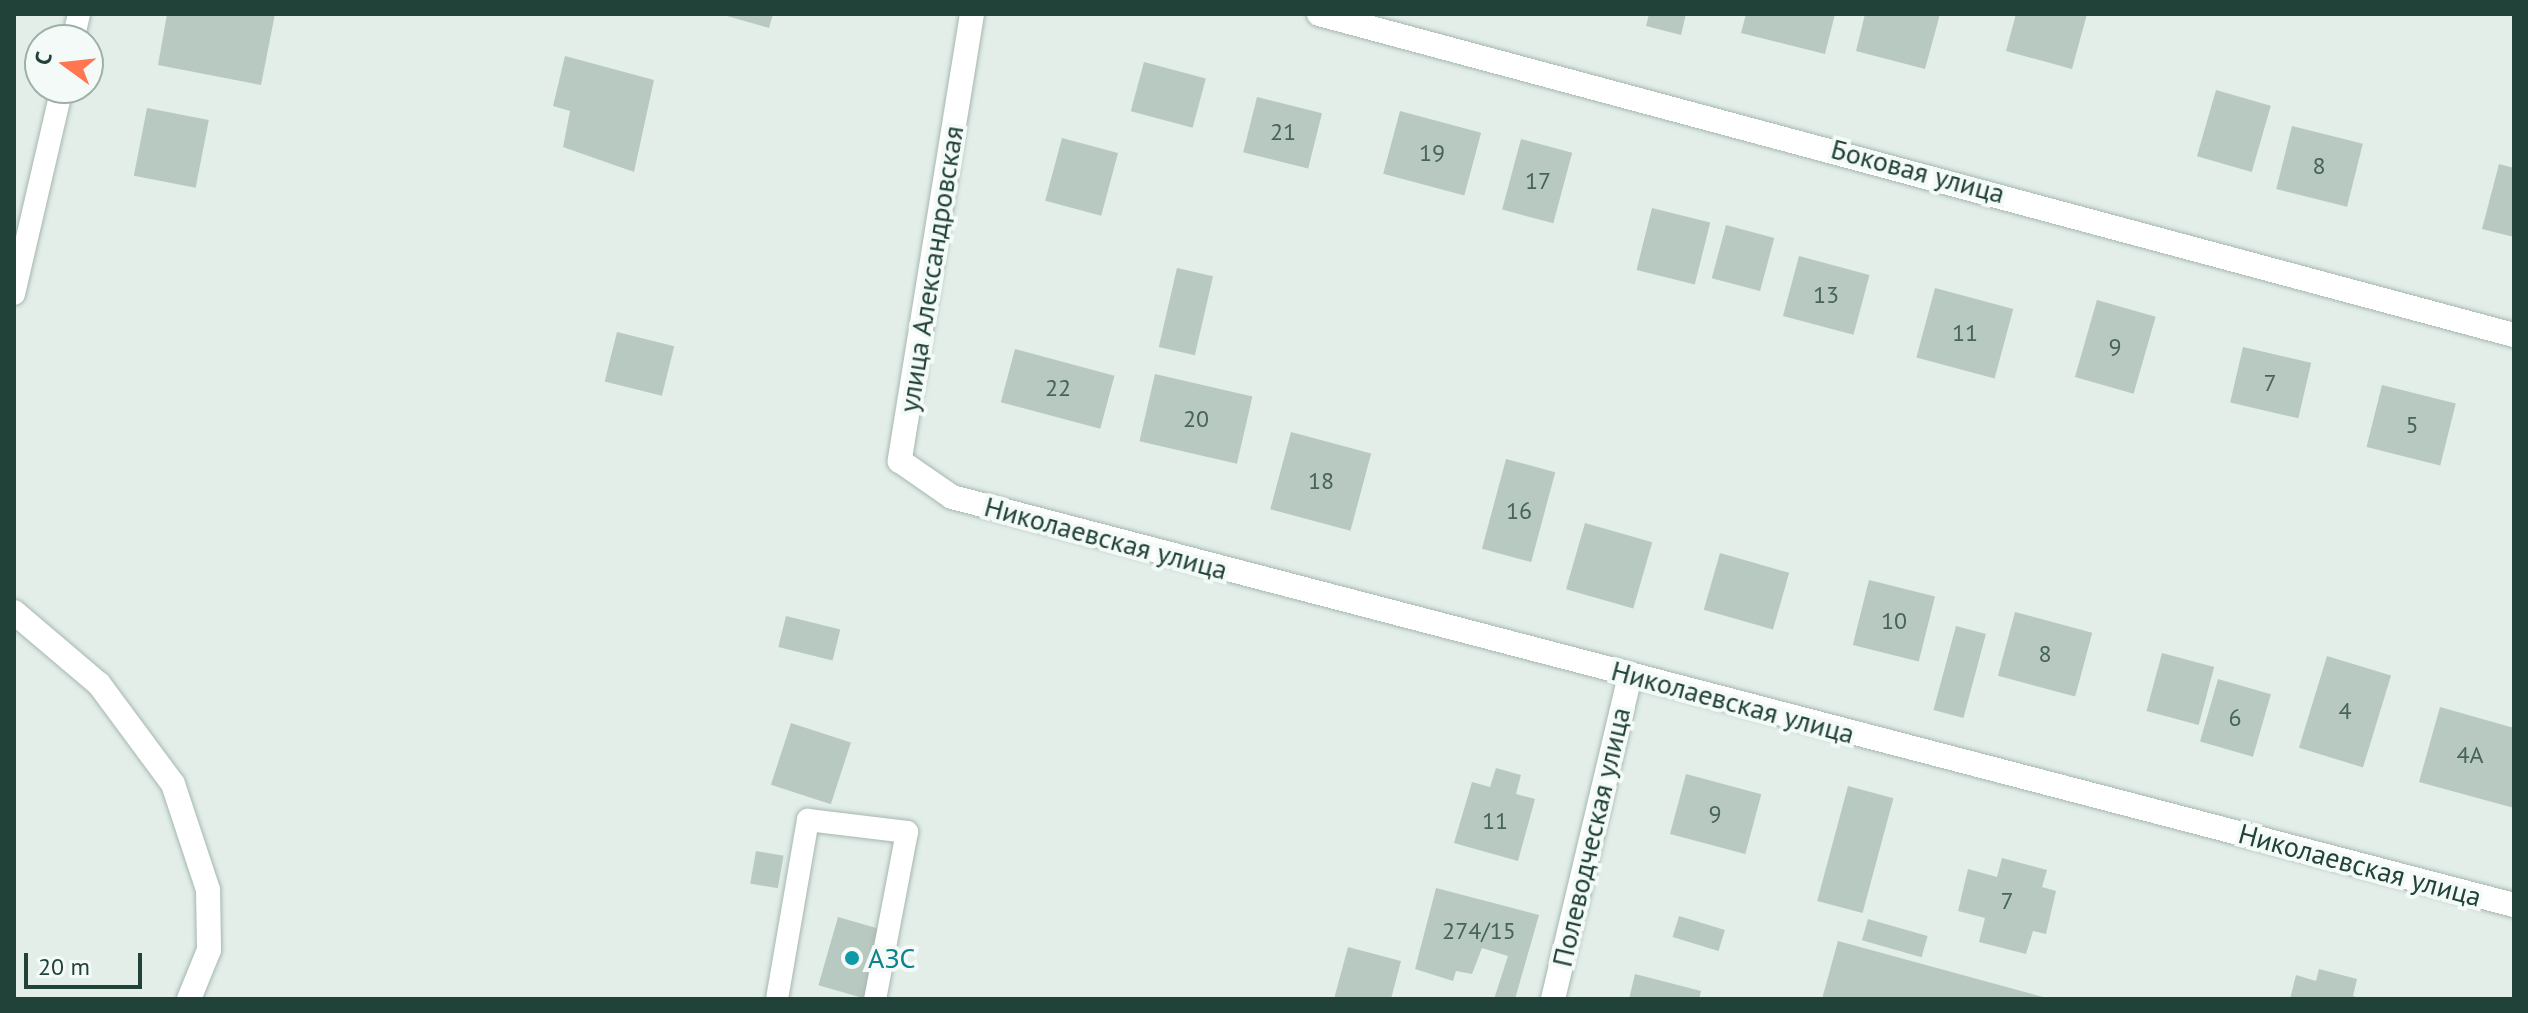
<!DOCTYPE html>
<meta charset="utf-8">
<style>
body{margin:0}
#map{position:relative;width:2528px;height:1013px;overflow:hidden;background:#e3eee9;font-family:"PT Sans",sans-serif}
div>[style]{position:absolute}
.building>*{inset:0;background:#b8c9c2;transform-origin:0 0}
.roads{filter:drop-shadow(0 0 2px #a5b7b0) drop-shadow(0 0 2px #a5b7b0)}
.lane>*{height:22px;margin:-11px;padding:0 11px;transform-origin:11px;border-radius:11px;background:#fff}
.street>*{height:24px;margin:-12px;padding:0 12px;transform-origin:12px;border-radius:12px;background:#fff}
.dots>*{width:22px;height:22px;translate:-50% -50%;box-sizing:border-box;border:4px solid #f4faf7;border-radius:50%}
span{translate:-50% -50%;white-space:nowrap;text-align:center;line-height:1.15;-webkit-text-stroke:8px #f4faf7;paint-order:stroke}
.number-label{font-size:24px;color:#46645a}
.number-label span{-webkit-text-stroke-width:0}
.street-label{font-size:28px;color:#204238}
.culture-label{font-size:28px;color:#0d838f}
.left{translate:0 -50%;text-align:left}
.frame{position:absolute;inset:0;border:16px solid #204238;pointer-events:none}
.north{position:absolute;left:24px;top:24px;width:80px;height:80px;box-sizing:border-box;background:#f4faf7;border:2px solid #9fb0ab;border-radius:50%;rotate:285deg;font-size:22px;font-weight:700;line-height:32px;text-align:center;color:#204238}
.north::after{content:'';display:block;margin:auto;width:28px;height:36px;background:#ff7650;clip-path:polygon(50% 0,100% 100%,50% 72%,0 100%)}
.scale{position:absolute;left:24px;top:953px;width:118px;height:36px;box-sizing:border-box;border:4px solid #204238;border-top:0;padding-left:10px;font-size:24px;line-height:28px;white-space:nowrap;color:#204238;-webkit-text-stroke:6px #f4faf7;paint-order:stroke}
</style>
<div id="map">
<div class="building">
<div style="clip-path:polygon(167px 14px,275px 14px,261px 85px,158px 65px)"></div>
<div style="clip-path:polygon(720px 14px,773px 14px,769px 28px)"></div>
<div style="clip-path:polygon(1649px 14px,1686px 14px,1681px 35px,1646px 26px)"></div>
<div style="clip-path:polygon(1746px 14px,1835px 14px,1825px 54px,1741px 33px)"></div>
<div style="clip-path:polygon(1865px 14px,1940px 14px,1925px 69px,1856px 51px)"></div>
<div style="clip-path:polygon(2016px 14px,2087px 14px,2072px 69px,2006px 51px)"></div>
<div style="clip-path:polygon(565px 56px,654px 80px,634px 172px,563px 147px,570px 111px,553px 106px)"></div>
<div style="left:1144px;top:62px;width:64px;height:51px;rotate:15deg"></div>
<div style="left:2216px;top:90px;width:57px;height:69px;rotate:16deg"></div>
<div style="left:1257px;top:97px;width:67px;height:57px;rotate:14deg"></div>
<div style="left:147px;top:108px;width:63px;height:69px;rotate:11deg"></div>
<div style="left:1400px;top:111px;width:84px;height:65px;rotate:15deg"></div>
<div style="left:2292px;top:126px;width:73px;height:65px;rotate:14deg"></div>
<div style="left:1062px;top:138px;width:58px;height:65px;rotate:15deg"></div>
<div style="left:1521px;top:139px;width:53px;height:73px;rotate:15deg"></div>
<div style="clip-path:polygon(2499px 164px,2514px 168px,2514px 237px,2482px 229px)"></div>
<div style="left:1652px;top:208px;width:60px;height:64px;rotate:14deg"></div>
<div style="left:1726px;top:225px;width:50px;height:55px;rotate:15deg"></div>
<div style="left:1799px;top:256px;width:73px;height:62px;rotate:15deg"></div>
<div style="left:1177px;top:268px;width:37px;height:81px;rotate:13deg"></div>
<div style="left:1935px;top:288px;width:81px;height:72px;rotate:15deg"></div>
<div style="left:2097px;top:300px;width:61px;height:80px;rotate:16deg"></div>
<div style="left:617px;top:332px;width:59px;height:51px;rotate:14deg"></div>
<div style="left:2243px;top:347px;width:70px;height:57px;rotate:13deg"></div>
<div style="left:1015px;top:349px;width:103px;height:55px;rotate:15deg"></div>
<div style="left:1155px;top:374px;width:100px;height:69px;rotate:13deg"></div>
<div style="left:2382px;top:385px;width:76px;height:64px;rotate:14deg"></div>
<div style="left:1291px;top:432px;width:83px;height:80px;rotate:15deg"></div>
<div style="left:1506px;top:459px;width:51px;height:93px;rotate:15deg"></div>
<div style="left:1585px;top:523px;width:70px;height:69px;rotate:16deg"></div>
<div style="left:1720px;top:553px;width:72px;height:59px;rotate:16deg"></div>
<div style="left:1869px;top:580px;width:68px;height:67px;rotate:14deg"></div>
<div style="left:2015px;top:612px;width:80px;height:66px;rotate:15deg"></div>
<div style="left:786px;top:616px;width:56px;height:32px;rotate:14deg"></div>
<div style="left:1956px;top:626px;width:31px;height:87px;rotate:15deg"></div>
<div style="left:2162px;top:653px;width:54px;height:60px;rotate:15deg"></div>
<div style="left:2327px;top:656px;width:67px;height:96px;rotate:17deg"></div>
<div style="left:2218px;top:679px;width:55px;height:65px;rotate:16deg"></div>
<div style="clip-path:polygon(2440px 707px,2514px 728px,2514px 808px,2419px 782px)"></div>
<div style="left:791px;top:723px;width:63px;height:65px;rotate:18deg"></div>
<div style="clip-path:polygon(1496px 768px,1521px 775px,1516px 794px,1535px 799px,1518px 861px,1454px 843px,1472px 782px,1490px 787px)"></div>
<div style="left:1686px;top:774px;width:78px;height:62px;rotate:15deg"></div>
<div style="left:1848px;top:786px;width:47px;height:119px;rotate:15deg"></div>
<div style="left:756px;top:851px;width:28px;height:33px;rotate:10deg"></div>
<div style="clip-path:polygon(2002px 858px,2047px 870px,2042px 887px,2056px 891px,2046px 934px,2033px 931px,2026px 954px,1979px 942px,1985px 918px,1958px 911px,1968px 869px,1997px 877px)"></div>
<div style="clip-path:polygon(1436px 888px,1539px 915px,1515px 999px,1494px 999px,1508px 956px,1482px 948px,1472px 974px,1456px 971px,1453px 981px,1415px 969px)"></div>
<div style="left:1679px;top:916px;width:48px;height:22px;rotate:17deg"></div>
<div style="left:838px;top:917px;width:48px;height:71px;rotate:16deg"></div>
<div style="left:1868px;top:919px;width:62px;height:22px;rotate:16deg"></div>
<div style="clip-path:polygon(1838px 941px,2047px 998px,2047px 999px,1822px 999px)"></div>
<div style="clip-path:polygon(1348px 947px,1401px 961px,1391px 999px,1334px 999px)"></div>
<div style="clip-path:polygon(2319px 969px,2357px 979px,2353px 996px,2361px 999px,2290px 999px,2296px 975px,2316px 981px)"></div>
<div style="clip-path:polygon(1635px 974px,1701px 991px,1699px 999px,1629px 999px)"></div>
</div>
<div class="roads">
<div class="lane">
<div style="left:73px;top:40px;width:27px;rotate:-77deg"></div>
<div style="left:14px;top:294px;width:212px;rotate:-76.9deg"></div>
<div style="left:777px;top:999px;width:182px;rotate:-80.2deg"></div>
<div style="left:808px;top:820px;width:100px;rotate:6.9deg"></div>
<div style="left:907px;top:832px;width:170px;rotate:100.8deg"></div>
</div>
<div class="street">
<div style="left:972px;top:14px;width:453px;rotate:99.2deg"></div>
<div style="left:900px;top:461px;width:63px;rotate:34.7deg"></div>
<div style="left:952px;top:497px;width:1614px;rotate:14.64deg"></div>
<div style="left:1319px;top:14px;width:1237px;rotate:15.04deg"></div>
<div style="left:14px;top:612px;width:111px;rotate:40.3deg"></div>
<div style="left:99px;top:684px;width:124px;rotate:53.5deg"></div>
<div style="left:173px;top:784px;width:112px;rotate:71.7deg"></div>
<div style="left:208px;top:890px;width:60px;rotate:89deg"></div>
<div style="left:209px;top:950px;width:53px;rotate:112.2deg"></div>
<div style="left:1553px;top:999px;width:332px;rotate:-76.6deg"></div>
</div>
</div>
<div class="dots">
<div style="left:852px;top:958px;background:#0f9aa8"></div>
</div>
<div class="number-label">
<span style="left:1283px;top:132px">21</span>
<span style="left:1432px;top:153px">19</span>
<span style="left:2319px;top:166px">8</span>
<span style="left:1538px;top:181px">17</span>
<span style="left:1826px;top:295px">13</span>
<span style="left:1965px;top:333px">11</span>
<span style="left:2115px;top:347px">9</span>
<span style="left:2270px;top:383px">7</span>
<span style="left:1058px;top:388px">22</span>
<span style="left:1196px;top:419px">20</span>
<span style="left:2412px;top:425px">5</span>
<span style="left:1321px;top:481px">18</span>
<span style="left:1519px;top:511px">16</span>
<span style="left:1894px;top:621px">10</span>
<span style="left:2045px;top:654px">8</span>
<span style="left:2345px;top:711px">4</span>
<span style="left:2235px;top:718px">6</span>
<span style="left:2470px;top:755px">4А</span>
<span style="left:1715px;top:814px">9</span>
<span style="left:1495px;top:821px">11</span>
<span style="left:2007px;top:901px">7</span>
<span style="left:1479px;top:931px">274/15</span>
</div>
<div class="street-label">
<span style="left:1918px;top:171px;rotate:15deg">Боковая улица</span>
<span style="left:931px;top:269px;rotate:-81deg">улица Александровская</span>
<span style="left:1106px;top:538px;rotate:15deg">Николаевская улица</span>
<span style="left:1733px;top:702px;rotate:15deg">Николаевская улица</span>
<span style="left:1591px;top:837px;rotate:-77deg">Полеводческая улица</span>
<span style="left:2360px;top:865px;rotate:15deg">Николаевская улица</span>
</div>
<div class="culture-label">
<span class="left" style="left:868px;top:958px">АЗС</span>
</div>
<div class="frame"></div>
<div class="north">С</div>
<div class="scale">20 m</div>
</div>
